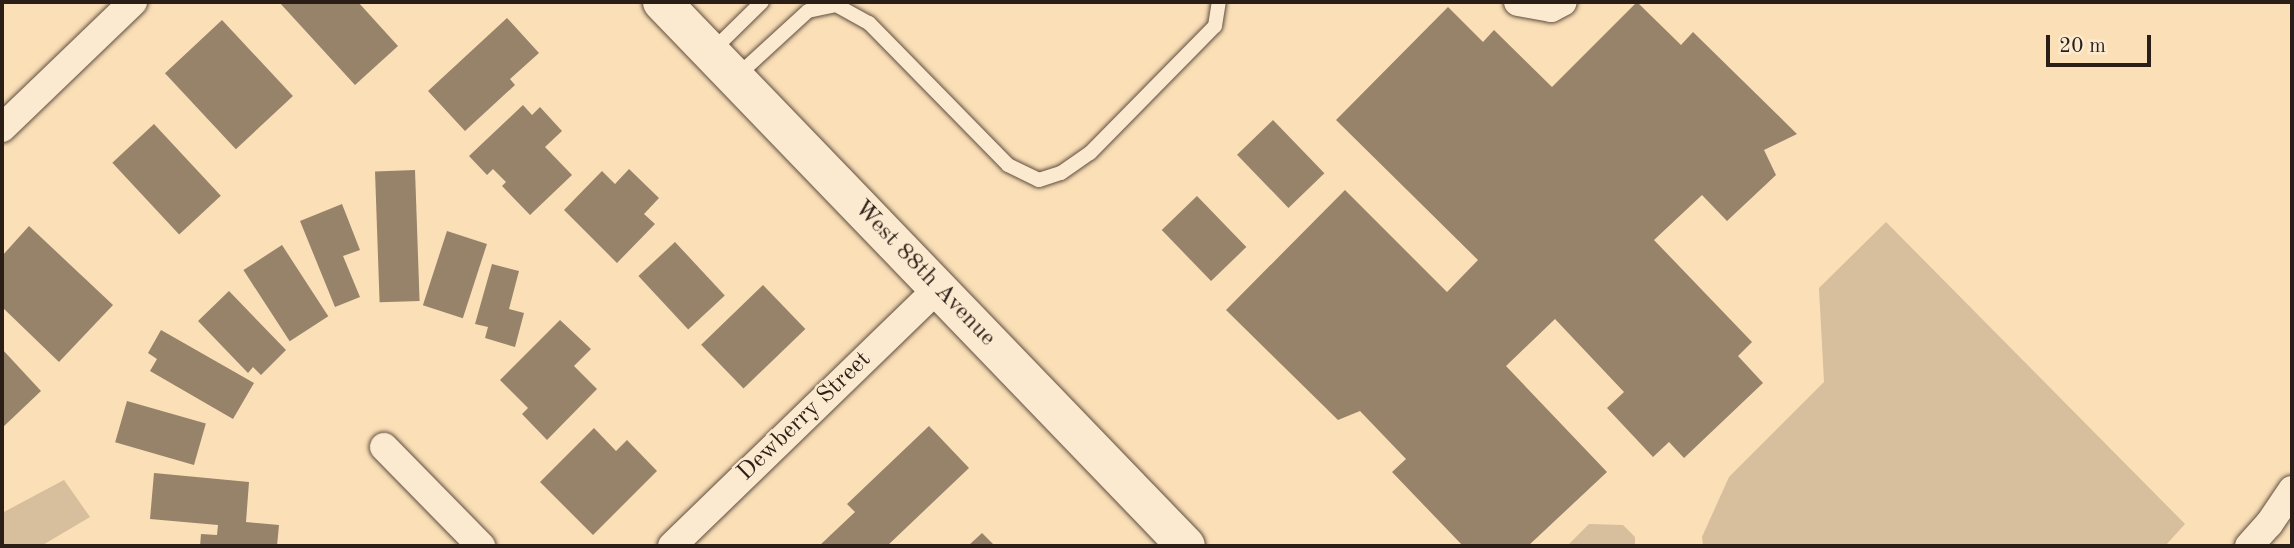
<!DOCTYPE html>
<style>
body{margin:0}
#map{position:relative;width:2294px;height:548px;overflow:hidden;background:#fadfb7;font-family:"Old Standard TT",serif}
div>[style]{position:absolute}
.green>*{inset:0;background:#d7be9c}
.building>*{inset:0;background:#97826a;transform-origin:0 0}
.roads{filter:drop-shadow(0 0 2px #5f4e3f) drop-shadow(0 0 2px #5f4e3f)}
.lane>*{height:14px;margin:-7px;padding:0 7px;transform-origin:7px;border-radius:7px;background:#fcead0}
.street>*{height:28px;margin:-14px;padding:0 14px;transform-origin:14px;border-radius:14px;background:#fcead0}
.secondary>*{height:38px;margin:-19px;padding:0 19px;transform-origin:19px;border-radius:19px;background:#fcead0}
span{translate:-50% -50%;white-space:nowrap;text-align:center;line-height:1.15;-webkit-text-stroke:5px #fcead0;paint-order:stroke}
.street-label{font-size:24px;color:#2b1e17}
.frame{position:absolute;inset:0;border:4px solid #2b1e17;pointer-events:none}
.scale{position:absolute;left:2046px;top:35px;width:105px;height:32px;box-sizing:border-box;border:4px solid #2b1e17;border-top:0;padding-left:9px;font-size:21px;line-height:24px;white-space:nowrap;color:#2b1e17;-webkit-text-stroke:5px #fcead0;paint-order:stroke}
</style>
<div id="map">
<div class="green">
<div style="clip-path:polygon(1886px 222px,2185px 524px,2165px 546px,1703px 546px,1702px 537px,1729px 477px,1824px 382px,1819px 288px)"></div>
<div style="clip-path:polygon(64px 480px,90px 517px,41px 546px,2px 546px,2px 513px)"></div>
<div style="clip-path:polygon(1589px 524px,1623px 525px,1635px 537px,1635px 546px,1567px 546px)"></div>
</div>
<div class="building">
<div style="clip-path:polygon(279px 2px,358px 2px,398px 46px,355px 85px)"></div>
<div style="clip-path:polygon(1637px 2px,1681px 45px,1693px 32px,1797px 134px,1764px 150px,1776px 175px,1727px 221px,1702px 195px,1654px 240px,1752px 342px,1738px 356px,1763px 383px,1684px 458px,1669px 442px,1653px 457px,1607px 408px,1624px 392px,1555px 319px,1506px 366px,1607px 472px,1528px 546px,1463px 546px,1392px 472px,1406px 459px,1360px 411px,1338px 420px,1226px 310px,1345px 190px,1447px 292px,1478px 260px,1336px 120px,1448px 7px,1483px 42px,1494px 30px,1552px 87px)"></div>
<div style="clip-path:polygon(507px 18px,539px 53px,510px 79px,515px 85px,465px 131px,428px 91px)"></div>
<div style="left:222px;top:20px;width:104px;height:78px;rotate:47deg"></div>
<div style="clip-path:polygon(523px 105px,532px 115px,540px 107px,562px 131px,545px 147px,572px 175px,530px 215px,502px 186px,506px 182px,493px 169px,487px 175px,469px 156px)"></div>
<div style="left:1273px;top:120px;width:74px;height:50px;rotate:46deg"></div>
<div style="left:154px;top:124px;width:98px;height:57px;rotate:47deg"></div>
<div style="clip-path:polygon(629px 169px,659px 198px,644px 214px,655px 224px,617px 263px,564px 210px,602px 171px,615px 184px)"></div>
<div style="left:415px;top:170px;width:131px;height:40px;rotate:88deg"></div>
<div style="left:1197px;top:196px;width:71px;height:49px;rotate:46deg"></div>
<div style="clip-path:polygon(342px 204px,360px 250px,343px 256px,360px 297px,335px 307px,300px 221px)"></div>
<div style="clip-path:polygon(29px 226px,113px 305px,59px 362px,2px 307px,2px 256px)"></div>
<div style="left:447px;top:231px;width:42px;height:78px;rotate:18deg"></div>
<div style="left:675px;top:242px;width:73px;height:50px;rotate:47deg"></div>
<div style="left:282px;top:245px;width:85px;height:46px;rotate:57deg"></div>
<div style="clip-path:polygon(492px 264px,519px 271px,509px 309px,524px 313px,515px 347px,485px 338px,488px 327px,475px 324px)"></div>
<div style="left:763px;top:285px;width:61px;height:86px;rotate:46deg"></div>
<div style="clip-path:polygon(229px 291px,286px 350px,261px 375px,253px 367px,248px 373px,198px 321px)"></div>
<div style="clip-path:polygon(560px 320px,591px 349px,574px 366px,597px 389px,547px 440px,522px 414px,528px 408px,500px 380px)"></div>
<div style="clip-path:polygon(161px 330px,254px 383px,233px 419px,150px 371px,157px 359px,148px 353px)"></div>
<div style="clip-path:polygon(2px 349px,41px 391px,2px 428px)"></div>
<div style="left:127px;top:401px;width:82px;height:43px;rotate:16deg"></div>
<div style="clip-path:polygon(929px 426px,969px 468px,887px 546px,819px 546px,855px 512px,847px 504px)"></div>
<div style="clip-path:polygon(594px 428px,616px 451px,627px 440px,657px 471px,593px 535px,540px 482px)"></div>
<div style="clip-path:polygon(154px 473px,249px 482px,246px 522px,279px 525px,277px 546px,200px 546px,201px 534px,217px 535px,218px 525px,150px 519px)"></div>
<div style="clip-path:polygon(982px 533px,995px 546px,968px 546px)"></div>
</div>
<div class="roads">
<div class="lane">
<div style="left:711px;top:52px;width:71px;rotate:-44.4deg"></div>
<div style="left:737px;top:76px;width:96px;rotate:-42.5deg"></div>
<div style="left:808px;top:11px;width:29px;rotate:-12deg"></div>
<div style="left:836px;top:5px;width:38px;rotate:29deg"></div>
<div style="left:869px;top:23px;width:199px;rotate:45.6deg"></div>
<div style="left:1008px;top:165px;width:34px;rotate:26deg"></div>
<div style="left:1039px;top:180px;width:23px;rotate:-18deg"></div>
<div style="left:1061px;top:173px;width:35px;rotate:-35deg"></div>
<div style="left:1090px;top:153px;width:178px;rotate:-45.5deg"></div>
<div style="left:1215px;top:26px;width:24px;rotate:-81deg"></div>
</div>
<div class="street">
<div style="left:1518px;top:2px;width:34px;rotate:10deg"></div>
<div style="left:1551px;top:8px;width:13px;rotate:-27deg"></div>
<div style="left:2px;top:128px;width:182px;rotate:-43.9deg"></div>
<div style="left:384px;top:447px;width:139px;rotate:45.6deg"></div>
<div style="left:672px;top:546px;width:371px;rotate:-44.1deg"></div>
<div style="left:2249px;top:546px;width:30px;rotate:-48deg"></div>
<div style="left:2269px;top:524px;width:41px;rotate:-55.9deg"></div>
</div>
<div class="secondary">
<div style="left:662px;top:2px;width:755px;rotate:46.07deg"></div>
</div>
</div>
<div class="street-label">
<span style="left:924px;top:274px;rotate:46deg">West 88th Avenue</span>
<span style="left:805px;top:417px;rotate:-44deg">Dewberry Street</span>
</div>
<div class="frame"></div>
<div class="scale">20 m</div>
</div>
